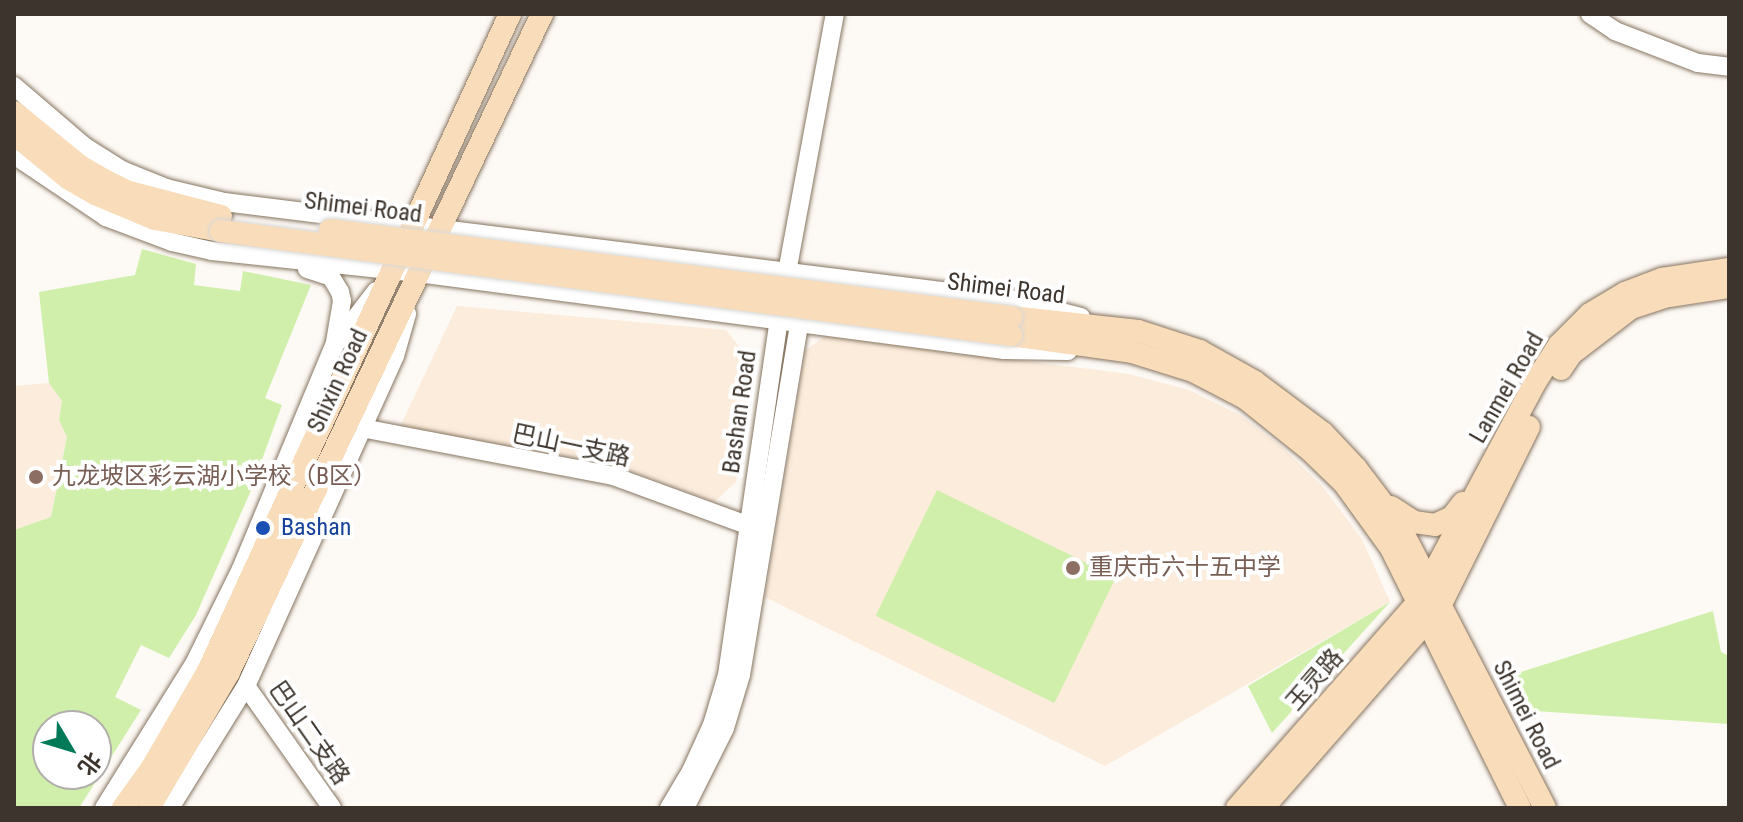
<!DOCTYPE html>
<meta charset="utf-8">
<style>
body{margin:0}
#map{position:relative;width:1743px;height:822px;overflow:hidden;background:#fdf9f5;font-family:"Roboto Condensed","Noto Sans SC",sans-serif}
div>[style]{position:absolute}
.built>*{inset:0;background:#fbecdb}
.green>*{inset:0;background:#cfefaa;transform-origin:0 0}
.roads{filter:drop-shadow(0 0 2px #877561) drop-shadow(0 0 2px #877561)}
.minor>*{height:18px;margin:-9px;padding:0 9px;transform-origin:9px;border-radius:9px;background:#fff}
.major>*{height:22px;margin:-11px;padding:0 11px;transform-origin:11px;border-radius:11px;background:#f9ddbb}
.bridges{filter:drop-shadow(0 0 2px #d8d7d5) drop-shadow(0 0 2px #d8d7d5)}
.major-bridge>*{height:22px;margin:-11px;padding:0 11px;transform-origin:11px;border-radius:11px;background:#f9ddbb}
.dots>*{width:22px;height:22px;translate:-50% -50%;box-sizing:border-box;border:4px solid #fff;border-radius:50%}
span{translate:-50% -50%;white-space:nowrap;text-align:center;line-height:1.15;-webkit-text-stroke:8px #fff;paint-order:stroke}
.street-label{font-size:24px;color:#3d352d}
.education-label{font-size:24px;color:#785e54}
.left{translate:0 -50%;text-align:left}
.transit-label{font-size:24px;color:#164399}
.frame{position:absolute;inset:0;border:16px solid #3d352d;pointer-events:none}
.north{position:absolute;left:32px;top:710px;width:80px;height:80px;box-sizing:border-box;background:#fff;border:2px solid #b1aeab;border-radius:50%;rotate:128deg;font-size:22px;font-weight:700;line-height:32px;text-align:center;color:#3d352d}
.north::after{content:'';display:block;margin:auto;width:28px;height:36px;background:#027a57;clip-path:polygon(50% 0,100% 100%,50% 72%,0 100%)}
</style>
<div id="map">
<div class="built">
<div style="clip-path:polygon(457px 306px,726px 330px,750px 360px,736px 482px,714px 502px,615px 465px,400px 427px)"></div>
<div style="clip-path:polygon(825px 336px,1129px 374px,1189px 390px,1240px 415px,1281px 446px,1322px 486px,1362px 539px,1390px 602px,1105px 766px,765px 597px,805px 351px)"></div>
<div style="clip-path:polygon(49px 383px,62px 401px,59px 420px,67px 437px,51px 517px,14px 530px,14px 386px)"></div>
</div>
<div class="green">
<div style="clip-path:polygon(evenodd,142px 249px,196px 264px,194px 285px,240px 291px,243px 271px,311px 285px,265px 398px,282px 405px,249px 495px,196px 615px,169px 658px,141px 645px,115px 697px,141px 710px,79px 808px,14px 808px,14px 530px,51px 517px,67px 437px,59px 420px,62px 401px,49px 383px,39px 292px,135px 275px,142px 249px,48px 726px,96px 726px,96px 774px,48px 774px,48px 726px)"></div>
<div style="left:937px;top:490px;width:199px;height:140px;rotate:26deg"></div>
<div style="clip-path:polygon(1390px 602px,1272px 733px,1248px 686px)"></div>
<div style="clip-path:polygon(1713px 611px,1721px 652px,1729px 656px,1729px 724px,1522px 710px,1518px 673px)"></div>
</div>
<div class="roads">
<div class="minor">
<div style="left:1590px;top:14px;width:30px;rotate:34deg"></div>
<div style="left:1615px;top:31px;width:89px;rotate:21.1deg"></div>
<div style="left:1698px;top:63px;width:31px;rotate:7deg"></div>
<div style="left:14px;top:86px;width:92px;rotate:40.6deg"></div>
<div style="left:84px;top:146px;width:45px;rotate:32.3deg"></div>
<div style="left:122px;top:170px;width:48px;rotate:22.2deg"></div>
<div style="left:166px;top:188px;width:60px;rotate:13.6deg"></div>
<div style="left:224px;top:202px;width:796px;rotate:7.07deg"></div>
<div style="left:1014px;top:300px;width:69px;rotate:14.2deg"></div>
<div style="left:14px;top:155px;width:111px;rotate:34deg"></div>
<div style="left:106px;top:217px;width:71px;rotate:20.7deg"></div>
<div style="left:172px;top:242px;width:41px;rotate:12.7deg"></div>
<div style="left:212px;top:251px;width:207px;rotate:6.1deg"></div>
<div style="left:418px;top:273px;width:591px;rotate:7.49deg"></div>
<div style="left:1004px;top:350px;width:64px;rotate:0.9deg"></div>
<div style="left:307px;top:269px;width:25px;rotate:18deg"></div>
<div style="left:331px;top:277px;width:17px;rotate:59deg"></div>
<div style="left:340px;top:292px;width:9px;rotate:77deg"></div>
<div style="left:342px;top:301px;width:42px;rotate:99.7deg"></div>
<div style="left:785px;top:283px;width:274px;rotate:-79.5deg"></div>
<div style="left:362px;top:428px;width:256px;rotate:10.8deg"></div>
<div style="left:613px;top:476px;width:154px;rotate:20.1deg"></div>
<div style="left:246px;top:686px;width:149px;rotate:54.8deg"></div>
<div style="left:104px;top:808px;width:170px;rotate:-58deg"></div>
<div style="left:194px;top:664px;width:106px;rotate:-63.7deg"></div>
<div style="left:241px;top:569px;width:242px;rotate:-67.4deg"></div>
<div style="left:334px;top:346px;width:69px;rotate:-52.6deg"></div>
<div style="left:170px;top:808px;width:144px;rotate:-58.1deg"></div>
<div style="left:246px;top:686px;width:362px;rotate:-65.7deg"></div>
<div style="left:395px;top:356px;width:44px;rotate:-74.1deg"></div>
<div style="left:669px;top:808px;width:43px;rotate:-59.3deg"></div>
<div style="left:691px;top:771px;width:51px;rotate:-65.5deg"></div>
<div style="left:712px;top:725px;width:52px;rotate:-73.3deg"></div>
<div style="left:727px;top:675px;width:367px;rotate:-81.7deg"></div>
<div style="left:685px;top:808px;width:89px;rotate:-63.4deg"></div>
<div style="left:725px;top:728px;width:55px;rotate:-73.2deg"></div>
<div style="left:741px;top:675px;width:369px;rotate:-80.6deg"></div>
</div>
<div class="major">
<div style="left:14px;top:112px;width:85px;rotate:39.3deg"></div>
<div style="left:80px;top:166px;width:28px;rotate:30deg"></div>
<div style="left:104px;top:180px;width:28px;rotate:26deg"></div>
<div style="left:129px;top:192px;width:95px;rotate:14.6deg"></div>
<div style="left:14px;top:134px;width:71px;rotate:39.3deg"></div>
<div style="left:69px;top:179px;width:30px;rotate:30deg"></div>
<div style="left:95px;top:194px;width:65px;rotate:22.6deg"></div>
<div style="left:155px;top:219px;width:67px;rotate:10.3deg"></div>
<div style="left:1011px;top:317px;width:128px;rotate:6.3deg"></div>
<div style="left:1138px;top:331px;width:65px;rotate:17.9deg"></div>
<div style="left:1200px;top:351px;width:63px;rotate:29.4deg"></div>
<div style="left:1255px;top:382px;width:85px;rotate:36.9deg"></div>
<div style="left:1323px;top:433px;width:48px;rotate:46.7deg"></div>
<div style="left:1356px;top:468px;width:71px;rotate:53deg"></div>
<div style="left:1399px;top:525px;width:318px;rotate:62.7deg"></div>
<div style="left:1011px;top:335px;width:122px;rotate:8deg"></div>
<div style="left:1132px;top:352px;width:64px;rotate:17.3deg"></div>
<div style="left:1193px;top:371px;width:59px;rotate:27.4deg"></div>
<div style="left:1245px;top:398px;width:85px;rotate:38.8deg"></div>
<div style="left:1311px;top:451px;width:46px;rotate:44.1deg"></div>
<div style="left:1344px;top:483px;width:80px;rotate:54.1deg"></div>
<div style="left:1391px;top:548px;width:290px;rotate:63.6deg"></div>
<div style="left:1561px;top:369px;width:18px;rotate:-56deg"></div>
<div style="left:1571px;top:354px;width:76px;rotate:-37.5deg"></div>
<div style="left:1631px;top:308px;width:40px;rotate:-18deg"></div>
<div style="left:1669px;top:296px;width:61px;rotate:-8.5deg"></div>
<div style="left:1391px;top:507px;width:27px;rotate:33deg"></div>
<div style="left:1414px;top:522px;width:21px;rotate:8deg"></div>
<div style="left:1435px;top:525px;width:19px;rotate:-25deg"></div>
<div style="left:1452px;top:517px;width:18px;rotate:-52deg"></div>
<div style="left:123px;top:808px;width:48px;rotate:-54.3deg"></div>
<div style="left:151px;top:769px;width:113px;rotate:-59.8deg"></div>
<div style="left:208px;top:671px;width:723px;rotate:-65.31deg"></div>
<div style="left:149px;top:808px;width:158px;rotate:-59.5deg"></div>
<div style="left:229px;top:672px;width:729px;rotate:-64.56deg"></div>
<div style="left:1237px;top:808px;width:274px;rotate:-48.7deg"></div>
<div style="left:1418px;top:602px;width:251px;rotate:-61.9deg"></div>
<div style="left:1536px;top:381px;width:43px;rotate:-57.4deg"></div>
<div style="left:1559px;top:345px;width:44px;rotate:-45deg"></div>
<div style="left:1590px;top:314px;width:41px;rotate:-31deg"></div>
<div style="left:1625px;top:293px;width:40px;rotate:-21deg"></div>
<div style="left:1662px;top:279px;width:68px;rotate:-8.5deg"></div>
<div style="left:1263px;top:808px;width:269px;rotate:-48.8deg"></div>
<div style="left:1440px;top:606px;width:200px;rotate:-63.6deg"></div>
</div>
</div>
<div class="bridges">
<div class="major-bridge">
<div style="left:330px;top:230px;width:687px;rotate:7.28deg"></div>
<div style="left:221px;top:231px;width:797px;rotate:7.5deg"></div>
</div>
</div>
<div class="dots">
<div style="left:36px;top:477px;background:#8d6e63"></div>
<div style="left:263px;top:528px;background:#1a4fb4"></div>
<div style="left:1073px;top:568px;background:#8d6e63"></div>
</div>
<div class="street-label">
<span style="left:363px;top:208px;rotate:7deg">Shimei Road</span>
<span style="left:1006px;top:289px;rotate:7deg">Shimei Road</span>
<span style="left:338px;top:381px;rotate:-65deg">Shixin Road</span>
<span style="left:1507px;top:388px;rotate:-60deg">Lanmei Road</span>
<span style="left:740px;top:412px;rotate:-82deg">Bashan Road</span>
<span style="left:571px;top:446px;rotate:12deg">巴山一支路</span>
<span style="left:1315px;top:680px;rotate:-49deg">玉灵路</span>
<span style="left:1526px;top:715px;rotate:63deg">Shimei Road</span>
<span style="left:309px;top:733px;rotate:55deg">巴山二支路</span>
</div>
<div class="education-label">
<span class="left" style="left:52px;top:477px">九龙坡区彩云湖小学校（B区）</span>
<span class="left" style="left:1089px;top:568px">重庆市六十五中学</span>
</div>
<div class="transit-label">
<span class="left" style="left:281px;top:528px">Bashan</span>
</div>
<div class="frame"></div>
<div class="north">北</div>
</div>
